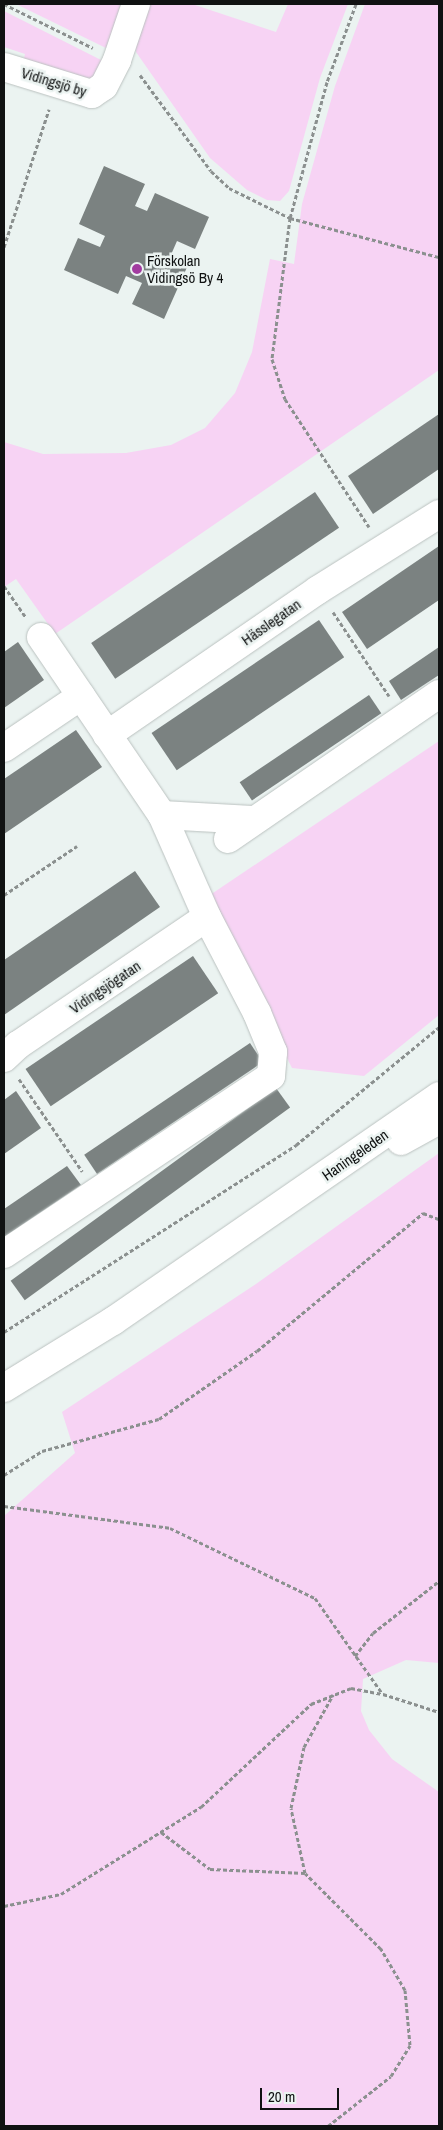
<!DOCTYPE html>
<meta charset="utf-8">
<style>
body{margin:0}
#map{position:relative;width:443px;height:2130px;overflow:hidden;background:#ebf3f1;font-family:"Archivo Narrow",sans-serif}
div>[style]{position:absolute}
.green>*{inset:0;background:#f7d3f4}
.building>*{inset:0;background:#7b8281;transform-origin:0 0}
.path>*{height:3px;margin-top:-1.5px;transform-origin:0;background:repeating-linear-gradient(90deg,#8b908f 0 4px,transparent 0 6.5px)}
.roads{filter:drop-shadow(0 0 1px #bbc2c0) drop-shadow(0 0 1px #bbc2c0)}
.minor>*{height:28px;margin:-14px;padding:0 14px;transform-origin:14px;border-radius:14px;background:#fff}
.major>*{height:28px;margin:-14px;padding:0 14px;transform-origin:14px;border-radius:14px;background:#fff}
.dots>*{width:14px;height:14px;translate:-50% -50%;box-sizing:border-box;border:2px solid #ebf3f1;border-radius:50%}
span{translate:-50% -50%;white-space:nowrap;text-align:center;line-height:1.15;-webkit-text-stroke:5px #ebf3f1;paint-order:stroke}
.street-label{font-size:15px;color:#101212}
.poi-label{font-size:15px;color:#101212}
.left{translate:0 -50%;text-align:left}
.frame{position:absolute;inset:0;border:5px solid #101212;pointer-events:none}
.scale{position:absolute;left:260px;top:2088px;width:79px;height:22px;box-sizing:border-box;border:2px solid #101212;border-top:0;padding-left:6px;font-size:15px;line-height:18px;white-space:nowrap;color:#101212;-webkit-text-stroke:4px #ebf3f1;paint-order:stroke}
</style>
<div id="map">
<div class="green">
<div style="clip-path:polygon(16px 4px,123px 4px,108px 49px)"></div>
<div style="clip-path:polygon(148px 4px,192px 4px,276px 32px,288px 4px,348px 4px,320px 78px,289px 191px,280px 201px,267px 200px,247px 190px,210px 158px,136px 52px,136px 31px)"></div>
<div style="clip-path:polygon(365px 4px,439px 4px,439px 370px,55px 634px,16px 579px,4px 587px,4px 442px,43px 454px,126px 453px,171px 445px,205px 428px,235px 393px,252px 352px,270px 259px,294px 264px,302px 204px,335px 86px)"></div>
<div style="clip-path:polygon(4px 11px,103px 61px,99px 72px,90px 80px,23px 62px,25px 54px,4px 47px)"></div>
<div style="clip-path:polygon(439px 741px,439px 1015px,364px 1076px,292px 1068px,207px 897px)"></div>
<div style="clip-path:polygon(439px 1153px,439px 1663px,406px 1660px,363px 1679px,361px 1711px,369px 1730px,392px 1759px,439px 1792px,439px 2126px,4px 2126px,4px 1516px,75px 1453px,62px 1412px,256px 1284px)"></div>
</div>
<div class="building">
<div style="clip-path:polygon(104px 166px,145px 184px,135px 206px,147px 211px,155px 193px,209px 217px,195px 249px,177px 241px,170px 257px,188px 265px,164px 319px,132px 304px,142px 283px,126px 276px,118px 294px,64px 270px,78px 238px,100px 247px,105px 236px,79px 224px)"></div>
<div style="clip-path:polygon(439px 414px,439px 469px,373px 514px,348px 476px)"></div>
<div style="left:315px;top:492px;width:43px;height:270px;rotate:56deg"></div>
<div style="clip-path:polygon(439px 546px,439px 600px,367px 649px,342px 612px)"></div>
<div style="left:319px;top:620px;width:45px;height:202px;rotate:56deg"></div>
<div style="clip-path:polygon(18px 642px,44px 680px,4px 708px,4px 652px)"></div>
<div style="clip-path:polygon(439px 647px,439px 675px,401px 700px,389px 681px)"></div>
<div style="left:369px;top:695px;width:22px;height:156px;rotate:56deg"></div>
<div style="clip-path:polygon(76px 730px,102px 767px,4px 834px,4px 779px)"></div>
<div style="clip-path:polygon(135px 871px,160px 907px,4px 1015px,4px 960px)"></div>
<div style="left:193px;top:956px;width:45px;height:202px;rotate:56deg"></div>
<div style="left:250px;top:1043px;width:23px;height:200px;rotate:56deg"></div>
<div style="left:276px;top:1088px;width:24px;height:328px;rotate:54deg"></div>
<div style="clip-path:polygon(16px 1091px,41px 1128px,4px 1154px,4px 1100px)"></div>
<div style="clip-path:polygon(67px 1166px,81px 1185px,4px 1237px,4px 1209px)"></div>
</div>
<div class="path">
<div style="left:4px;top:4px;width:99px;rotate:26.3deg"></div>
<div style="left:356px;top:4px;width:83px;rotate:110.4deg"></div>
<div style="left:327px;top:82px;width:141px;rotate:105.2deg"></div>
<div style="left:290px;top:218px;width:142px;rotate:97.3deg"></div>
<div style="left:272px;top:359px;width:42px;rotate:72deg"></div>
<div style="left:285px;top:399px;width:153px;rotate:56.7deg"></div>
<div style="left:140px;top:75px;width:119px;rotate:53.5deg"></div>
<div style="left:211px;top:171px;width:25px;rotate:43deg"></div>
<div style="left:229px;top:188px;width:68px;rotate:26.2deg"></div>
<div style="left:290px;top:218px;width:154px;rotate:14.7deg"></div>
<div style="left:4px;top:247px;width:145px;rotate:-71.9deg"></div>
<div style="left:4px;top:586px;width:37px;rotate:55deg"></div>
<div style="left:333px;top:612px;width:101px;rotate:56.3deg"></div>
<div style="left:4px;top:895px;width:88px;rotate:-33.9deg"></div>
<div style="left:19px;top:1079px;width:112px;rotate:55.6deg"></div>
<div style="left:4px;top:1332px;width:347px;rotate:-32.6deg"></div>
<div style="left:296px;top:1145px;width:185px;rotate:-39.5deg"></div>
<div style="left:4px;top:1475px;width:45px;rotate:-32.3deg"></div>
<div style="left:42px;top:1451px;width:121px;rotate:-15.3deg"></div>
<div style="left:159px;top:1419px;width:119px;rotate:-34.8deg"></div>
<div style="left:257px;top:1351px;width:216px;rotate:-39.7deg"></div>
<div style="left:423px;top:1213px;width:17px;rotate:21deg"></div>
<div style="left:4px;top:1506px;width:167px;rotate:7.5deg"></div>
<div style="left:170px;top:1528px;width:161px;rotate:25.8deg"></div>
<div style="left:315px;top:1598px;width:116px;rotate:54.8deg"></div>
<div style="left:355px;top:1656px;width:29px;rotate:-52deg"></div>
<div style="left:373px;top:1633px;width:84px;rotate:-38.2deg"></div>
<div style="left:161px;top:1832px;width:61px;rotate:37.1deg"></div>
<div style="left:210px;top:1869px;width:95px;rotate:2.4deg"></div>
<div style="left:4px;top:1906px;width:58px;rotate:-11.9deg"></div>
<div style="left:61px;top:1894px;width:165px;rotate:-31.9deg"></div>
<div style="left:201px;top:1807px;width:151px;rotate:-43.1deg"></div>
<div style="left:311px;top:1704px;width:43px;rotate:-21.8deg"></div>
<div style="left:351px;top:1688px;width:33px;rotate:11deg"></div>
<div style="left:383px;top:1694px;width:59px;rotate:17.8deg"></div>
<div style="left:328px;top:2126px;width:80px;rotate:-38.4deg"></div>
<div style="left:391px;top:2076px;width:36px;rotate:-58deg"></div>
<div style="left:410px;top:2045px;width:55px;rotate:-95.2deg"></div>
<div style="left:405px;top:1990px;width:48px;rotate:-120.3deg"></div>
<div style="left:381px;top:1949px;width:107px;rotate:-135deg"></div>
<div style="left:305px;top:1873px;width:66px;rotate:-102.2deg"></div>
<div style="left:291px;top:1808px;width:62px;rotate:-78deg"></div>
<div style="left:304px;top:1747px;width:60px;rotate:-60.9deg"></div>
</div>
<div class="roads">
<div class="minor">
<div style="left:4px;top:67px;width:92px;rotate:17.1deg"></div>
<div style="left:92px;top:94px;width:14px;rotate:-34deg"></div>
<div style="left:104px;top:86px;width:29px;rotate:-63deg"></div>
<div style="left:117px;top:60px;width:59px;rotate:-71.3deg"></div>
<div style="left:41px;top:637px;width:215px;rotate:55.8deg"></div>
<div style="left:162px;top:815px;width:90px;rotate:3.2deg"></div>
<div style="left:107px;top:735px;width:256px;rotate:-34.5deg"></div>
<div style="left:318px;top:590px;width:143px;rotate:-32.1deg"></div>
<div style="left:4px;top:748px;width:93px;rotate:-34deg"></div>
<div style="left:228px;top:839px;width:256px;rotate:-34.5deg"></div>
<div style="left:4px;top:1058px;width:19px;rotate:-43deg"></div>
<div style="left:18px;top:1045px;width:228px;rotate:-34.1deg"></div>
<div style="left:4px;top:1254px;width:321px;rotate:-33.7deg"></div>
<div style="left:271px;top:1076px;width:24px;rotate:-85deg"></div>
<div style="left:273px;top:1052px;width:42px;rotate:-112.3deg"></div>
<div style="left:257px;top:1013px;width:108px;rotate:-117.5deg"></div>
<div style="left:207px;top:917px;width:111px;rotate:-113.8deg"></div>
</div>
<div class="major">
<div style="left:401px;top:1141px;width:43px;rotate:-28.9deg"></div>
<div style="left:4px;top:1388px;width:128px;rotate:-31.6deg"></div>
<div style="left:113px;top:1321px;width:396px;rotate:-34.6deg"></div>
</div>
</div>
<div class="dots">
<div style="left:137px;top:269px;background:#a23ca0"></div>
</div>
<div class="street-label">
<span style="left:54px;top:82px;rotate:17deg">Vidingsjö by</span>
<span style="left:271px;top:622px;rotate:-35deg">Hässlegatan</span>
<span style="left:105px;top:987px;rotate:-34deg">Vidingsjögatan</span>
<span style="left:355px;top:1155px;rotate:-35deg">Haningeleden</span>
</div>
<div class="poi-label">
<span class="left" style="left:147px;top:269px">Förskolan<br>Vidingsö By 4</span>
</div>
<div class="frame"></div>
<div class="scale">20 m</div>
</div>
